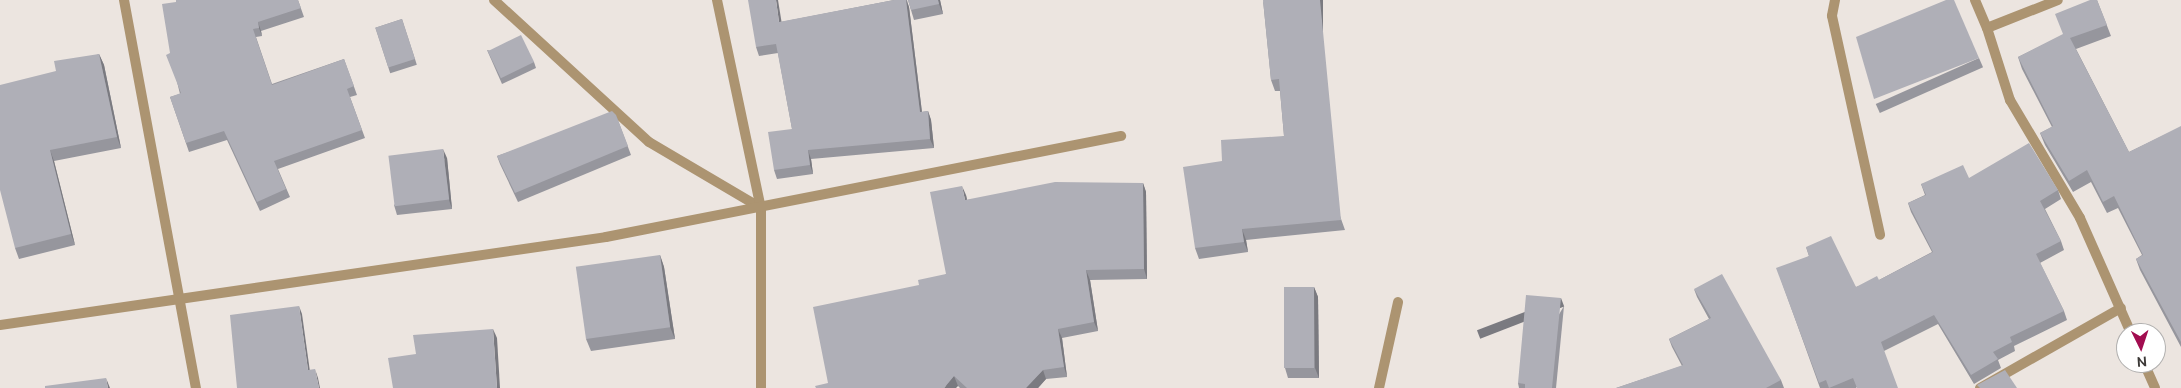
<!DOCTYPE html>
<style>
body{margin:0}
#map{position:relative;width:2181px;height:388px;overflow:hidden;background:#ece5e0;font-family:Ubuntu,sans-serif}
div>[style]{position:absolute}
.minor>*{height:10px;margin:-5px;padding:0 5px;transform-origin:5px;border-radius:5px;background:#ac9471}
.wall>*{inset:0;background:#96969d;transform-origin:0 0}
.shaded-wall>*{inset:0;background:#7a7a80;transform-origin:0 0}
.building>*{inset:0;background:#afafb7;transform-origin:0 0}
span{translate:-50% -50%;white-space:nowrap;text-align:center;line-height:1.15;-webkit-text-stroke:4px #fff;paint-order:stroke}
.north{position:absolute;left:2116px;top:323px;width:50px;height:50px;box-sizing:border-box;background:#fff;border:1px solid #b1b0af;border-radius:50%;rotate:176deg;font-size:14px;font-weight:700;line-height:20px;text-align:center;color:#3c3937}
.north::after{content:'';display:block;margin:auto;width:18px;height:22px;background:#a20d50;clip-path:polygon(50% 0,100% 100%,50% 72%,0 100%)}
</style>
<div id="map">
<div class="minor">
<div style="left:124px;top:0;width:395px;rotate:79.5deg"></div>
<div style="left:494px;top:0;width:210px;rotate:42.5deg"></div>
<div style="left:649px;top:142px;width:130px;rotate:30.5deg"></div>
<div style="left:717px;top:0;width:213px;rotate:78.1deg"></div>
<div style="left:761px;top:208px;width:180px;rotate:90deg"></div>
<div style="left:1835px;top:0;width:16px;rotate:101deg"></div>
<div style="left:1832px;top:16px;width:224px;rotate:77.6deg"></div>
<div style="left:1975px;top:0;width:30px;rotate:67deg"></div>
<div style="left:1987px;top:28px;width:76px;rotate:-21.5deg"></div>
<div style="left:1987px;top:28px;width:76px;rotate:72.3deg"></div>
<div style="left:2010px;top:100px;width:137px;rotate:59.3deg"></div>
<div style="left:2080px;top:218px;width:126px;rotate:66.1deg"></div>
<div style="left:0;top:325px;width:612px;rotate:-8.26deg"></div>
<div style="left:606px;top:237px;width:525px;rotate:-11.1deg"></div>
<div style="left:2144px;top:363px;width:27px;rotate:66deg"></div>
<div style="left:1379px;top:388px;width:88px;rotate:-77.5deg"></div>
<div style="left:1980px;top:388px;width:162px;rotate:-29.6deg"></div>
</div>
<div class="wall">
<div style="clip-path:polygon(298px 0,304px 17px,261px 31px,262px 36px,256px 37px,272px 84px,344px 59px,357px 95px,350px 97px,365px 138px,278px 169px,290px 197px,260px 211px,227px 140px,189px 152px,170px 97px,180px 94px,170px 53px)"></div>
<div style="clip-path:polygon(894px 0,907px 0,909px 7px,922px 112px,928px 111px,931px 120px,934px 148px,811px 159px,813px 174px,777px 179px,774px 170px,792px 129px,778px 53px,759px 56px,756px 47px,781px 22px)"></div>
<div style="clip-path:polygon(908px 0,940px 0,943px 14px,914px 20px)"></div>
<div style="clip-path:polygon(1263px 0,1345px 230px,1246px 240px,1248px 252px,1199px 259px,1195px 248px,1222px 161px,1284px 136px,1280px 91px,1275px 91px,1271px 80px)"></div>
<div style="clip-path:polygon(2097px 0,2111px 36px,2076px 49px,2129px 152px,2181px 127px,2181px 347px,2140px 270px,2136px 259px,2142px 255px,2118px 208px,2107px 213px,2091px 182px,2073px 192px,2045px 145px,2040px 133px,2052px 127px,2022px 69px,2018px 57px,2063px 35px)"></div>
<div style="left:402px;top:19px;width:48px;height:28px;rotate:72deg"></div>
<div style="clip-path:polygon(487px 50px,534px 62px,536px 68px,502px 84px)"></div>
<div style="clip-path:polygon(99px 54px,104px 65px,121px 148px,54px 161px,75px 245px,19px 259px,15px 248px,56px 71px)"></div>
<div style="left:1979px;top:58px;width:10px;height:113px;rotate:66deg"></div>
<div style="clip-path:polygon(616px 115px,631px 155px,518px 202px,500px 164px,497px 156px)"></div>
<div style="clip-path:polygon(447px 158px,452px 209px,397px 215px,394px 205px)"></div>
<div style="clip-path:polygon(1969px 178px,2058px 190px,2061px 199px,2045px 209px,2061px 241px,2064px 250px,2040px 263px,2064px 311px,2067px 320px,2014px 346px,2015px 351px,1998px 360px,2001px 368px,1974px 384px,1938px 324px,1884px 351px,1856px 388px,1820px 388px,1780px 277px,1809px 256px,1806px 247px,1856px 287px,1879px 280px,1932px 252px,1911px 212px,1908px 203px,1925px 195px,1921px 184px)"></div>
<div style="clip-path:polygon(1143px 183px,1146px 192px,1147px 279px,1090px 280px,1098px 331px,1062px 338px,1067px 377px,1046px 379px,1038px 388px,960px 388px,958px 386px,828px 383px,946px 274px,966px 195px,967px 200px)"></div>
<div style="clip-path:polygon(660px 255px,664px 267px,675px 339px,591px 351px,586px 339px)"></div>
<div style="clip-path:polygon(1314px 287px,1318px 297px,1319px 378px,1288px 378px,1285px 368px)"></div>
<div style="clip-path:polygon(1694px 289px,1781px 380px,1784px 388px,1616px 388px,1682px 366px,1672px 347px,1669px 339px,1709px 319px,1697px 297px)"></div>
<div style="clip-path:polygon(1564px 306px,1556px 388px,1519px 388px,1518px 383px)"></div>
</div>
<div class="shaded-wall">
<div style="clip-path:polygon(776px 0,778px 0,783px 31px,779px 22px)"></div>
<div style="clip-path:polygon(906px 0,909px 7px,923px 121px,920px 112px)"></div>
<div style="clip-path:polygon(938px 0,940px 0,943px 14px,939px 4px)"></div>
<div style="left:1320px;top:0;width:3px;height:221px"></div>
<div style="clip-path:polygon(258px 22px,261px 31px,262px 36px,259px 28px)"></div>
<div style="clip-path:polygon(99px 54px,104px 65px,121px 148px,117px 137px)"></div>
<div style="clip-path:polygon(928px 111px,931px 120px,934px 148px,930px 139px)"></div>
<div style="clip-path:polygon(443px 149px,447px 158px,452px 209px,449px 200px)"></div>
<div style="clip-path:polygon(50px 150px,54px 161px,75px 245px,71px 234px)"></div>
<div style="clip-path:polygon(808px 150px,811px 159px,813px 174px,810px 165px)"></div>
<div style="clip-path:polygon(1143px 183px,1146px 192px,1147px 279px,1144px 269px)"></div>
<div style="clip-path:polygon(962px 186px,966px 195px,969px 209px,965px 200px)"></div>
<div style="clip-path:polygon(1242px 229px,1246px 240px,1248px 252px,1244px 242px)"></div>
<div style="clip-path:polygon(660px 255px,664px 267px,675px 339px,670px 327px)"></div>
<div style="clip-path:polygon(1086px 270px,1090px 280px,1098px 331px,1094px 322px)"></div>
<div style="clip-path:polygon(1314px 287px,1318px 297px,1319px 378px,1315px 368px)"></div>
<div style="left:1561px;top:298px;width:9px;height:90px;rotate:69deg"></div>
<div style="clip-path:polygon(299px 306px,302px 314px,311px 379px,308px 370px)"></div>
<div style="clip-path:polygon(493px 329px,497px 338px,500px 388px,497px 388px)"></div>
<div style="clip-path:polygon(1058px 329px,1062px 338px,1067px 377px,1064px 367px)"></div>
<div style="clip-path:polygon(315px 369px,318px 378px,320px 388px,319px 388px)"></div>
<div style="clip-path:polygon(1043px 370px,1046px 379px,1038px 388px,1026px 388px)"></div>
<div style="clip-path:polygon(954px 376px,958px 386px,956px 388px,944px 388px)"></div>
<div style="clip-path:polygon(106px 378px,110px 388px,108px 388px)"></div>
</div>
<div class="building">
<div style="clip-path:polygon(176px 0,298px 0,301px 8px,258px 22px,259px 28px,253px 29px,272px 85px,344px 59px,354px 86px,347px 89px,362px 130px,274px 161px,286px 189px,257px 202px,224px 131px,186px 143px,170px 97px,181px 93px,166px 55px,170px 53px,162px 4px,176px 2px)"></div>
<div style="clip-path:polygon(748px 0,776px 0,779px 22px,894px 0,906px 0,920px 112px,928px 111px,930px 139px,808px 150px,810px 165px,774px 170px,768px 132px,792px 129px,776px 44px,756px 47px)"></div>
<div style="clip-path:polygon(908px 0,938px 0,939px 4px,911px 10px)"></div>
<div style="clip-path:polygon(1263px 0,1320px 0,1341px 220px,1242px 229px,1244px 242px,1195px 248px,1183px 167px,1222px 161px,1221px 140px,1284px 136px,1279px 79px,1271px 80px)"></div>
<div style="clip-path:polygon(1946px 0,1954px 0,1979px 58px,1874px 99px,1856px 37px)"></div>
<div style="clip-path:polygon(2090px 0,2097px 0,2107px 25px,2070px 38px,2129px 152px,2181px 126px,2181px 342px,2136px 259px,2143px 255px,2114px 196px,2103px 202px,2087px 170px,2069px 181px,2040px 133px,2053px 126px,2018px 57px,2063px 34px,2055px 14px)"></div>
<div style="left:402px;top:19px;width:42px;height:28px;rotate:72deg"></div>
<div style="left:521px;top:35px;width:30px;height:37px;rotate:64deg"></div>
<div style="clip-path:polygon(99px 54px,117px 137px,50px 150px,71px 234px,15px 248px,0 190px,0 85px,56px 71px,54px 61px)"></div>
<div style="clip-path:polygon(612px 111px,616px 115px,628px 146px,515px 193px,497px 156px)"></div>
<div style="clip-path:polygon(2029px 143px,2058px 190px,2040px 201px,2061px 241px,2036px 254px,2064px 311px,2010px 337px,2012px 342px,1993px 352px,1998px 359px,1971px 375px,1934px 315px,1881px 342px,1898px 388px,1857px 388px,1853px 378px,1829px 388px,1826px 380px,1819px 383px,1776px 268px,1809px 256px,1806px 247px,1831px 236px,1856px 287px,1877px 276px,1879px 280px,1933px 252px,1908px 203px,1926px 195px,1921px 184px,1963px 165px,1969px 178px)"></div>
<div style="left:443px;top:149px;width:51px;height:55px;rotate:83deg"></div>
<div style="clip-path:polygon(1055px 182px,1143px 183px,1144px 269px,1086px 270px,1094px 322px,1058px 329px,1064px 367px,1043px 370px,1026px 388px,967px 388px,954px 376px,944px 388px,816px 388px,815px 386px,828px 383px,813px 307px,919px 285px,918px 280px,946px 274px,930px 192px,962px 186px,965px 200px)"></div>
<div style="left:660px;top:255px;width:73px;height:85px;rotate:82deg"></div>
<div style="clip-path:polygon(1722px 274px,1781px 380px,1766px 388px,1616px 388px,1683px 365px,1669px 339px,1711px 318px,1694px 289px)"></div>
<div style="left:1284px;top:287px;width:30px;height:81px"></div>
<div style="clip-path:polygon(1526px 295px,1561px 298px,1552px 388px,1525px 388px,1525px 384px,1518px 383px)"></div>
<div style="clip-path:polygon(299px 306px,308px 370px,315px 369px,319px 388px,237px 388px,230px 315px)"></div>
<div style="clip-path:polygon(493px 329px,497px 388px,393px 388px,388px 358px,416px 354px,413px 335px)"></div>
<div style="clip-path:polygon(2005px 370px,2017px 388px,1980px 388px,1977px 385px)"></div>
<div style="clip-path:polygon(106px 378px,108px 388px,45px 388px,45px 386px)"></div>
</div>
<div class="north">N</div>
</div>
